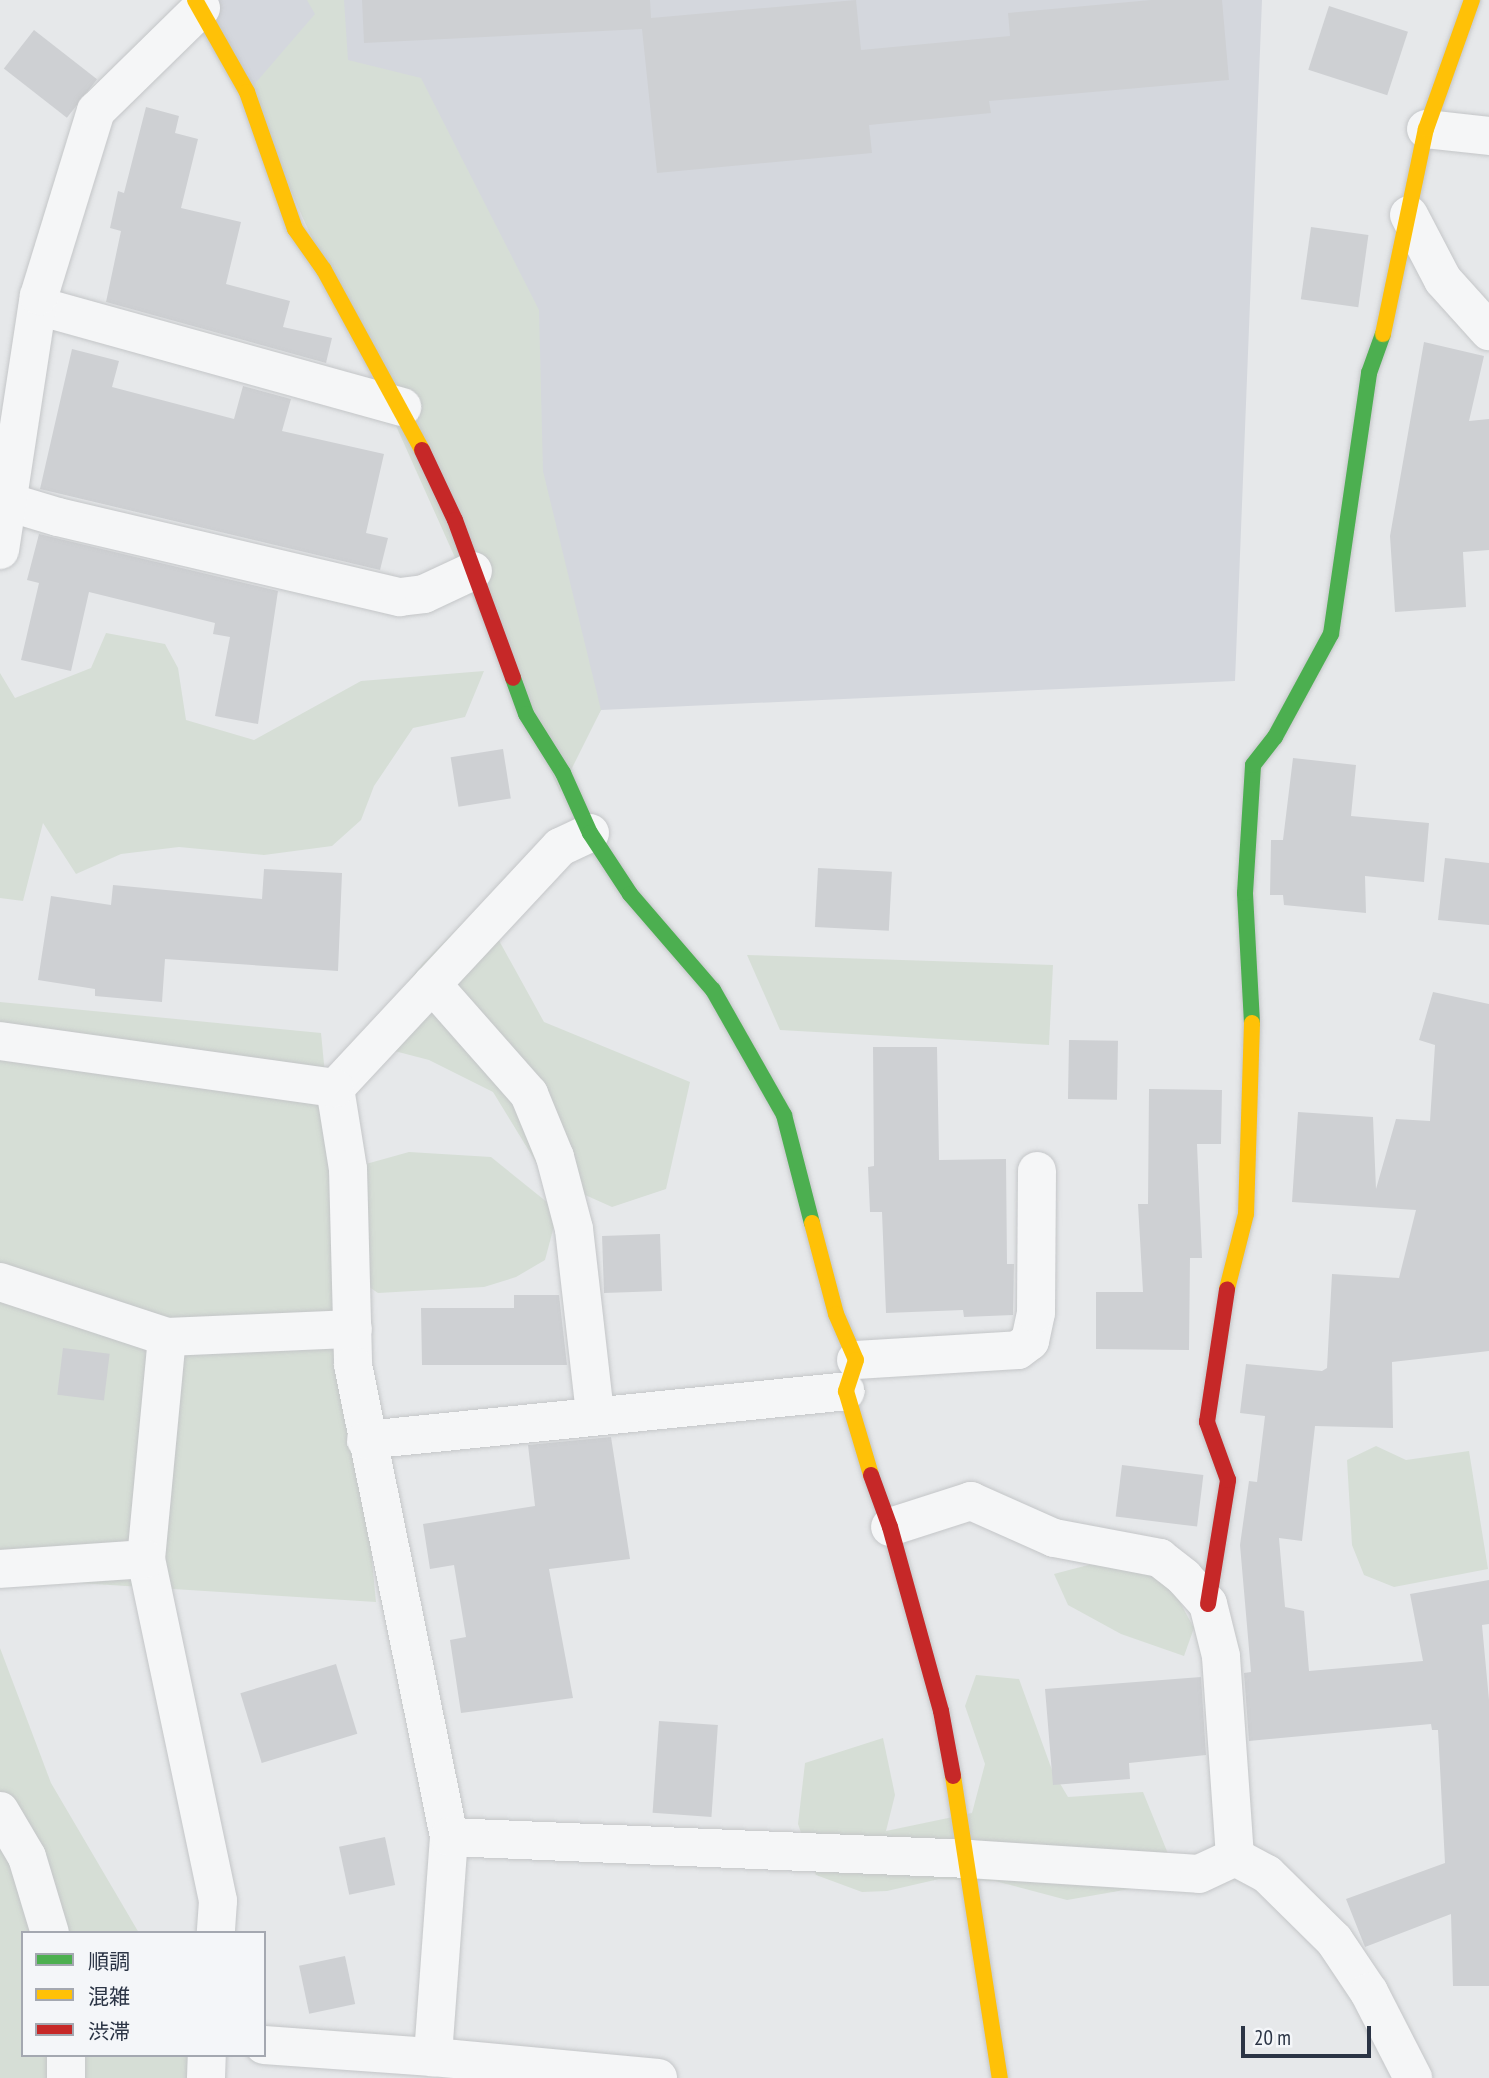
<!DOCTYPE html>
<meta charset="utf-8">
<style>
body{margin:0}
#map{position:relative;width:1489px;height:2078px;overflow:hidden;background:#e6e8ea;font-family:"PT Sans Narrow","Noto Sans JP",sans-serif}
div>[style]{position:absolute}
.built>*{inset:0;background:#d4d7dd}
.green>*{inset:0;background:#d6ded6}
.building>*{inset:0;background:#ced0d3;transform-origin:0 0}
.roads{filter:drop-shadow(0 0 2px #c4c6c8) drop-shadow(0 0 2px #c4c6c8)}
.street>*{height:38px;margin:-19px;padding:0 19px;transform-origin:19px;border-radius:19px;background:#f5f6f7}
.fast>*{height:16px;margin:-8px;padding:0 8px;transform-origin:8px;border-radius:8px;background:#4caf50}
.slow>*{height:16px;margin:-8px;padding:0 8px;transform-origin:8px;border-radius:8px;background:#ffc107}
.jam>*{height:16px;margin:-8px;padding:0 8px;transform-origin:8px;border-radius:8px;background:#c62828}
span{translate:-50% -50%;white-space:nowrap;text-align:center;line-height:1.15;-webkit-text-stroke:5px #f4f6f9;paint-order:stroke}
.legend{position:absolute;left:21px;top:1931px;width:245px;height:126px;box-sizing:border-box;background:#f4f6f9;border:2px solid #a4a8b1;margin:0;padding:9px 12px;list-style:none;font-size:21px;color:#2b3445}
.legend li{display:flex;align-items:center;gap:14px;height:35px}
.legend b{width:35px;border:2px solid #a4a8b1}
.scale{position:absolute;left:1241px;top:2026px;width:130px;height:32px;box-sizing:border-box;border:4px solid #2b3445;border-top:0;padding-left:9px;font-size:21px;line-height:24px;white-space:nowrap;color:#2b3445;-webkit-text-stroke:5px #f4f6f9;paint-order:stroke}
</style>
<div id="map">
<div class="built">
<div style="clip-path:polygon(202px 0,1262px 0,1235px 681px,601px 710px,563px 773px)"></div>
</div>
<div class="green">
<div style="clip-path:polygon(307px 0,344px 0,348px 60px,421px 78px,539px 310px,543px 471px,601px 710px,560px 792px,247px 93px,315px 14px)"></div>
<div style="clip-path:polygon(106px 633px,165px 644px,178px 668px,186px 720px,254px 740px,361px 681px,484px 671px,465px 717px,413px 728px,374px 786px,361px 820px,332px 846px,264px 855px,179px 847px,121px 854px,76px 874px,43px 823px,23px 901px,0 898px,0 673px,15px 698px,91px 668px)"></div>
<div style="clip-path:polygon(480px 906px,544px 1022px,690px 1082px,666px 1189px,612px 1207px,545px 1177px,493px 1092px,429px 1060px,360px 1042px,423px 963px)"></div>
<div style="clip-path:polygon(747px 955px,1053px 965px,1049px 1045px,780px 1030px)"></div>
<div style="clip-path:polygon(0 1002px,321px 1033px,376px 1602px,0 1578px)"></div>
<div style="clip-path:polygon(409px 1152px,491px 1157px,558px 1211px,545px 1260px,516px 1277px,484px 1287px,378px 1293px,353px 1276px,348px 1169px)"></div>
<div style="clip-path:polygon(1376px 1446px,1406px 1460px,1469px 1451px,1488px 1569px,1394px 1587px,1364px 1575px,1352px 1545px,1347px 1460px)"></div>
<div style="clip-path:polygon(1107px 1560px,1169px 1582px,1194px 1628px,1184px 1656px,1121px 1634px,1068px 1605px,1054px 1574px)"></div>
<div style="clip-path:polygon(0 1648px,51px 1783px,139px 1933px,23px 1933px,23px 2055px,211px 2055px,224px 2078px,0 2078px)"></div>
<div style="clip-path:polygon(976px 1675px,1019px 1679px,1052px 1770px,1068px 1797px,1143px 1792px,1173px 1866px,1147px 1886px,1067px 1900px,995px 1881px,939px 1879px,887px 1891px,862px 1892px,816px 1875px,798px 1824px,805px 1763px,883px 1738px,895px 1795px,886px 1831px,972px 1813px,985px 1764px,965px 1706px)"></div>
</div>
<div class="building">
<div style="clip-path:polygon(362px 0,650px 0,651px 18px,856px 0,861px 50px,1010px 36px,1008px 13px,1151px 0,1222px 0,1229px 80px,989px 101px,991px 113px,869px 125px,872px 153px,657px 173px,642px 29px,364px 43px)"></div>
<div style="left:1329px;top:6px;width:83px;height:67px;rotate:18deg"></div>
<div style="left:34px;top:30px;width:80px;height:49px;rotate:38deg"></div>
<div style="clip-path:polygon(146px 107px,179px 116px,175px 133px,198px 139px,181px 208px,241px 222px,226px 284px,290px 301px,283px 327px,332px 338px,326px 363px,106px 302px,121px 231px,110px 228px,118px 191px,124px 193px)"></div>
<div style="left:1311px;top:227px;width:58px;height:73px;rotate:8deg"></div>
<div style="clip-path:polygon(1424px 342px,1484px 356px,1469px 421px,1489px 419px,1489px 550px,1463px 552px,1466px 607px,1395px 612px,1390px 536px)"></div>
<div style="clip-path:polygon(72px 349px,119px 361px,112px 387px,234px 419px,243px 386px,291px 399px,282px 431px,384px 454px,366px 533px,388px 538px,380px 570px,40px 489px)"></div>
<div style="clip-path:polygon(39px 534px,278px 591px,258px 724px,215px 716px,230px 637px,213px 634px,215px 623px,89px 592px,71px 671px,21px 660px,39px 583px,27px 580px)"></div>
<div style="left:503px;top:749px;width:50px;height:53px;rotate:81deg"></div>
<div style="clip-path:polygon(1293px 758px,1356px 765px,1351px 816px,1429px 823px,1424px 882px,1365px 876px,1366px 913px,1284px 905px,1283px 895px,1270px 895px,1271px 840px,1283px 840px)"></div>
<div style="clip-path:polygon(1445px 858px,1489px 863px,1489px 925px,1438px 920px)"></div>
<div style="left:818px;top:868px;width:74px;height:59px;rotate:3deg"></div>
<div style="clip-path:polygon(264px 869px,342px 873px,338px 971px,165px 959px,162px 1002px,95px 996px,95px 989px,38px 980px,51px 896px,111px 905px,113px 885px,262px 899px)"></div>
<div style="clip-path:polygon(1433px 992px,1489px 1004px,1489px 1351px,1392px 1362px,1393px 1428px,1315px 1426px,1302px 1541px,1279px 1538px,1285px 1607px,1304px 1611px,1309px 1671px,1423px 1661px,1410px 1594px,1489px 1580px,1489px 1624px,1482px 1625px,1489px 1700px,1489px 1986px,1453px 1986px,1451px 1914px,1365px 1947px,1346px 1899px,1445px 1863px,1438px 1730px,1432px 1730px,1431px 1724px,1249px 1741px,1244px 1673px,1251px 1672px,1240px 1545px,1249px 1481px,1257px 1482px,1265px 1416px,1240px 1413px,1246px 1364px,1322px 1371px,1327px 1368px,1332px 1274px,1399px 1278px,1416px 1210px,1292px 1202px,1298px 1112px,1373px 1117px,1376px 1189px,1396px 1119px,1430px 1121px,1435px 1045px,1419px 1040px)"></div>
<div style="left:1069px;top:1040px;width:49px;height:59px;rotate:1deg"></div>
<div style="clip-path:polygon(873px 1047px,937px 1047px,939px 1160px,1006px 1159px,1007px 1264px,1014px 1264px,1013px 1315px,964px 1317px,963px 1310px,886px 1313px,882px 1212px,870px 1212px,868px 1167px,874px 1166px)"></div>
<div style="clip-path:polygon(1149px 1089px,1222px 1090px,1221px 1144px,1197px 1144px,1202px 1258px,1190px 1258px,1189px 1350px,1096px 1349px,1096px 1292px,1143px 1292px,1138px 1204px,1148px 1204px)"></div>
<div style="left:660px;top:1234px;width:57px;height:58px;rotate:88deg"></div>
<div style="clip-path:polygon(514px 1295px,559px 1295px,567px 1365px,422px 1365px,421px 1308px,514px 1308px)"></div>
<div style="left:63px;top:1348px;width:47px;height:47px;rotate:7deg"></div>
<div style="clip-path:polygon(611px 1437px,630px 1559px,549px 1569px,573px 1698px,461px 1713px,450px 1640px,466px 1637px,454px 1565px,430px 1569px,423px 1524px,535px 1506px,528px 1445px)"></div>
<div style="left:1122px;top:1465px;width:82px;height:52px;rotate:7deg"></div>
<div style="left:336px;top:1664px;width:73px;height:100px;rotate:73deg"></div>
<div style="clip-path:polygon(1201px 1677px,1206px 1755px,1129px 1763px,1130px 1779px,1053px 1785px,1045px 1689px)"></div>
<div style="left:659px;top:1721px;width:59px;height:92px;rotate:4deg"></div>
<div style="left:385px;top:1837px;width:49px;height:47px;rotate:78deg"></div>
<div style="left:345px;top:1956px;width:49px;height:47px;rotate:78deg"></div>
</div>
<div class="roads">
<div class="street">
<div style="left:1426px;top:129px;width:63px;rotate:6.3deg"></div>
<div style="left:1409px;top:215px;width:73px;rotate:62.4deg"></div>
<div style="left:1443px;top:280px;width:69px;rotate:48deg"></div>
<div style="left:38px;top:306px;width:378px;rotate:15.5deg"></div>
<div style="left:8px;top:502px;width:52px;rotate:16.7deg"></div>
<div style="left:58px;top:517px;width:351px;rotate:13.2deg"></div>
<div style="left:400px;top:597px;width:24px;rotate:-7deg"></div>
<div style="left:424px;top:594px;width:54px;rotate:-25.1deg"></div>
<div style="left:0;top:550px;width:257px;rotate:-81.3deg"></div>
<div style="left:39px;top:296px;width:194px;rotate:-72.9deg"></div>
<div style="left:96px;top:111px;width:147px;rotate:-44.4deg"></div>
<div style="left:590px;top:833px;width:33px;rotate:155deg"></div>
<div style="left:560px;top:847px;width:330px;rotate:133deg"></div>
<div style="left:335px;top:1088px;width:82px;rotate:80.9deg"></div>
<div style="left:348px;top:1169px;width:196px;rotate:88.5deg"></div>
<div style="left:353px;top:1365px;width:482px;rotate:78.5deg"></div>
<div style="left:449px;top:1837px;width:221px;rotate:94.2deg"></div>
<div style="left:433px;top:2057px;width:226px;rotate:5.3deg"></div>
<div style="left:432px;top:984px;width:147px;rotate:48.6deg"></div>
<div style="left:529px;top:1094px;width:68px;rotate:67.6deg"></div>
<div style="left:555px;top:1157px;width:74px;rotate:75.2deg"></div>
<div style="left:574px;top:1229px;width:186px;rotate:83.5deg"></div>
<div style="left:0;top:1041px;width:338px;rotate:8deg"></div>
<div style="left:0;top:1282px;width:176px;rotate:18.2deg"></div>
<div style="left:167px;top:1337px;width:186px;rotate:-2.5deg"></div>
<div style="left:167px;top:1337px;width:223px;rotate:95.4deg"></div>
<div style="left:146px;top:1559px;width:349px;rotate:78.1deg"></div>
<div style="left:218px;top:1901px;width:32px;rotate:94deg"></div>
<div style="left:856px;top:1360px;width:162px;rotate:-3.5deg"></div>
<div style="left:1018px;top:1350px;width:15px;rotate:-37deg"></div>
<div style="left:1030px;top:1341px;width:29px;rotate:-78deg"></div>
<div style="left:1036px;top:1313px;width:142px;rotate:-89.6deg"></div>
<div style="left:366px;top:1440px;width:482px;rotate:-5.8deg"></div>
<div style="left:0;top:1569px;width:146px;rotate:-3.9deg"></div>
<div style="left:0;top:1811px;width:53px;rotate:59.6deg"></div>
<div style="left:27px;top:1857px;width:79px;rotate:73.2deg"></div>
<div style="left:449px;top:1837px;width:520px;rotate:2.42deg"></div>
<div style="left:969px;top:1859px;width:230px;rotate:3.7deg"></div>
<div style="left:1199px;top:1874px;width:40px;rotate:-25deg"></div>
<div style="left:1235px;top:1857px;width:201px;rotate:-94deg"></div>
<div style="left:1221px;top:1656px;width:54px;rotate:-104deg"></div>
<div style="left:1208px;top:1604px;width:36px;rotate:-132deg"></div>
<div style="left:1184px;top:1577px;width:31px;rotate:-142deg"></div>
<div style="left:1160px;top:1558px;width:108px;rotate:-169.3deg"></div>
<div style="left:1054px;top:1538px;width:91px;rotate:-156deg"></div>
<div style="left:971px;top:1501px;width:85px;rotate:162.2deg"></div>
<div style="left:1235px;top:1857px;width:36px;rotate:28deg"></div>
<div style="left:1267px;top:1874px;width:94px;rotate:44.6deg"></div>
<div style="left:1334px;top:1940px;width:63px;rotate:56.1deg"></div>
<div style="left:1369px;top:1992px;width:97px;rotate:62.9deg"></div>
<div style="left:264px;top:2045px;width:169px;rotate:4.1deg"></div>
<div style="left:66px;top:2055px;width:23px;rotate:90deg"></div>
<div style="left:206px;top:2078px;width:23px;rotate:-88deg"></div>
</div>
<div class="fast">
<div style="left:513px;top:678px;width:38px;rotate:70deg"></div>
<div style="left:526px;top:714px;width:70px;rotate:57.9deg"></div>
<div style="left:563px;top:773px;width:66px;rotate:65.8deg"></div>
<div style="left:590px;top:833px;width:73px;rotate:56.7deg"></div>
<div style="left:630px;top:894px;width:127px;rotate:49.2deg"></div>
<div style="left:713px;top:990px;width:144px;rotate:60.4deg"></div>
<div style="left:784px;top:1115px;width:112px;rotate:75.5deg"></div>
<div style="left:1252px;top:1023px;width:130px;rotate:-93.1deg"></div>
<div style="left:1245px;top:893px;width:128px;rotate:-86.4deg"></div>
<div style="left:1253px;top:765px;width:36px;rotate:-52deg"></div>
<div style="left:1275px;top:737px;width:117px;rotate:-61.5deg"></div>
<div style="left:1331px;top:634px;width:264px;rotate:-81.7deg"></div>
<div style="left:1369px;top:373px;width:41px;rotate:-70.3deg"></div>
</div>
<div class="slow">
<div style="left:195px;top:0;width:106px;rotate:60.5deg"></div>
<div style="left:247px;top:92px;width:145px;rotate:70.7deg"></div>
<div style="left:295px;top:229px;width:50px;rotate:54.7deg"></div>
<div style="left:324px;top:270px;width:205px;rotate:61.4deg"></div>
<div style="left:1383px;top:334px;width:209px;rotate:-78.2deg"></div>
<div style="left:1426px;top:129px;width:137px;rotate:-70.4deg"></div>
<div style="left:812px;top:1223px;width:94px;rotate:75.2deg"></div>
<div style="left:836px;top:1314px;width:50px;rotate:66.5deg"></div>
<div style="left:856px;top:1360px;width:33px;rotate:108deg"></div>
<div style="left:846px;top:1391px;width:88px;rotate:73.4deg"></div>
<div style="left:1227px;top:1289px;width:77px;rotate:-75.8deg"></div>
<div style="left:1246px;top:1214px;width:191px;rotate:-88.2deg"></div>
<div style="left:953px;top:1776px;width:306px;rotate:81.2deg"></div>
</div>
<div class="jam">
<div style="left:422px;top:450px;width:77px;rotate:64.8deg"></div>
<div style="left:455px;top:520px;width:168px;rotate:69.8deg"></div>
<div style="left:871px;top:1475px;width:55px;rotate:69.9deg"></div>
<div style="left:890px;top:1527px;width:191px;rotate:74.5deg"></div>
<div style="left:941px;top:1711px;width:66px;rotate:79.5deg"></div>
<div style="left:1208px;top:1604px;width:126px;rotate:-80.8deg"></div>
<div style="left:1228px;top:1480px;width:62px;rotate:-109.9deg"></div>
<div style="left:1207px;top:1422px;width:134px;rotate:-81.4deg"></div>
</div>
</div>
<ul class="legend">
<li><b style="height:9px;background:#4caf50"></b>順調</li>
<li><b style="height:9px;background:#ffc107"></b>混雑</li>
<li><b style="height:9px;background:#c62828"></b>渋滞</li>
</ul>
<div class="scale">20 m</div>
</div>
